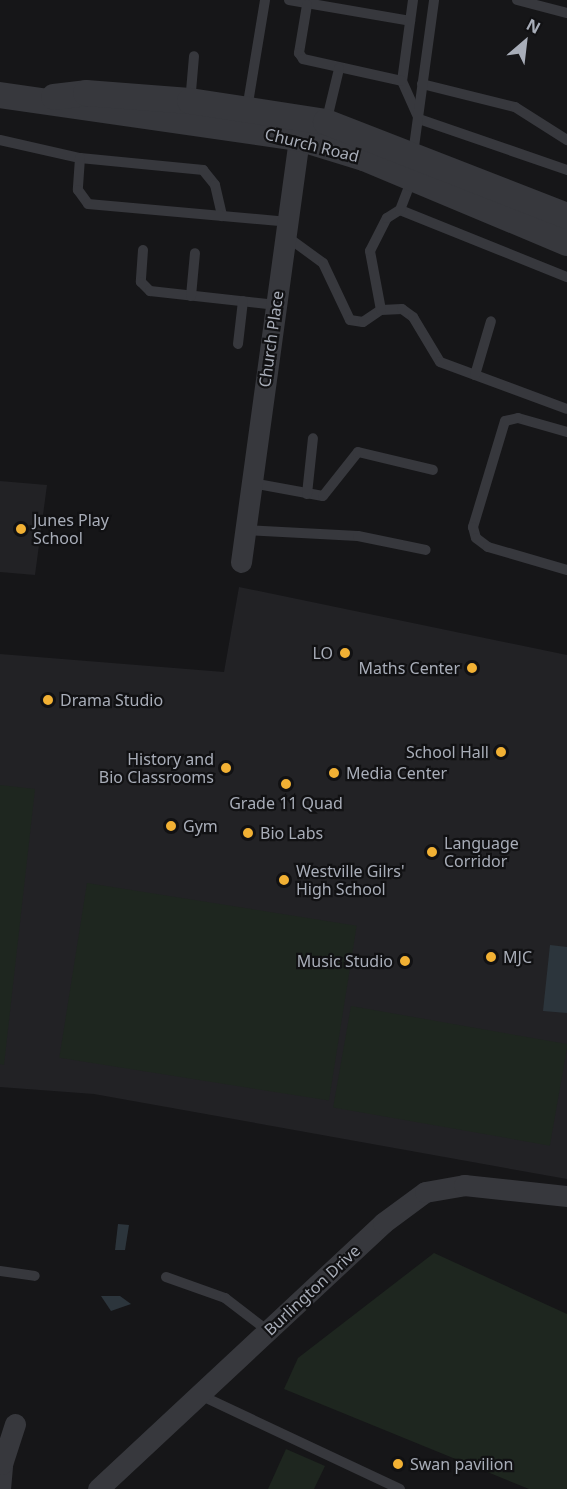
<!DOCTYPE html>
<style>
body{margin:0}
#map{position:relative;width:567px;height:1489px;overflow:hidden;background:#161618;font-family:"Noto Sans",sans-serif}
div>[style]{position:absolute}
.built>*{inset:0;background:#222225}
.green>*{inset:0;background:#1e261f;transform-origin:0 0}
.water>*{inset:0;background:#2c353c}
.service>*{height:10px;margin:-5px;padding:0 5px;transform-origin:5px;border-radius:5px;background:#37383d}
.minor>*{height:21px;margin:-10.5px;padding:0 10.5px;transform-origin:10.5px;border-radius:10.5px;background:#37383d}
.tertiary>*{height:26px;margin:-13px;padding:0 13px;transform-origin:13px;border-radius:13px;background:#37383d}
.dots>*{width:16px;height:16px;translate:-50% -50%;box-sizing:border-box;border:3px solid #111113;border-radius:50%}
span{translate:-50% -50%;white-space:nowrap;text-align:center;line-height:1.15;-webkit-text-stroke:4.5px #111113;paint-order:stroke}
.street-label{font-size:16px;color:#a8adb8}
.poi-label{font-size:16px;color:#a8adb8}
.left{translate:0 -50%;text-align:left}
.right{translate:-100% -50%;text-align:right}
.north{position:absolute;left:495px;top:12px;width:60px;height:60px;-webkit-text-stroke:4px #111113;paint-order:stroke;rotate:28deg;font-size:16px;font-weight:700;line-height:24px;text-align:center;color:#a8adb8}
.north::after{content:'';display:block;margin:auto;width:21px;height:27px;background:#a8adb8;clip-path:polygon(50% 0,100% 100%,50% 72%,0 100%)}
</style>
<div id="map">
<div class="built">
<div style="clip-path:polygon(0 481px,47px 485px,35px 575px,0 572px)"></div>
<div style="clip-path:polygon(239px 587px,567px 655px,567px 1179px,94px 1094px,0 1087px,0 654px,224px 672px)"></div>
</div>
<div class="green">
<div style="clip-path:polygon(0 785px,35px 789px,4px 1065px,0 1064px)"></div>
<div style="left:87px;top:883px;width:273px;height:177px;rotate:9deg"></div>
<div style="left:351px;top:1006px;width:220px;height:103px;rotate:10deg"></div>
<div style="clip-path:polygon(434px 1253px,567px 1314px,567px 1489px,529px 1489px,284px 1389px,298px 1358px)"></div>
<div style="clip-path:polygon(286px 1449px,325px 1466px,314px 1489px,268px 1489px)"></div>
</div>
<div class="water">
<div style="clip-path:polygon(550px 945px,567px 947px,567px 1013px,543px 1011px)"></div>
<div style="clip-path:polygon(118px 1224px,129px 1225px,125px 1250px,115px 1250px)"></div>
<div style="clip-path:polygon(101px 1296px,120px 1296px,131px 1304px,111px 1311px)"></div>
</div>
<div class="service">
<div style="left:289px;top:0;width:123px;rotate:9.8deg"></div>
<div style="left:413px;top:0;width:82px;rotate:97.7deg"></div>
<div style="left:402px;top:81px;width:42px;rotate:65.9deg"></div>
<div style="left:419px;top:119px;width:157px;rotate:19deg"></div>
<div style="left:517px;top:0;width:52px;rotate:14.6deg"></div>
<div style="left:307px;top:5px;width:49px;rotate:99.5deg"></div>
<div style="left:299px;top:53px;width:7px;rotate:56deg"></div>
<div style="left:303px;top:59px;width:101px;rotate:12.5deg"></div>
<div style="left:422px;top:84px;width:96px;rotate:13.9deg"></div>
<div style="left:515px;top:107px;width:62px;rotate:32.4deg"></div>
<div style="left:190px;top:103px;width:47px;rotate:-85.1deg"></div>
<div style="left:247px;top:109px;width:110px;rotate:-80.6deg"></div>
<div style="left:326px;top:123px;width:56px;rotate:-76.5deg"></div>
<div style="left:0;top:140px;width:82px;rotate:12.7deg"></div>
<div style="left:80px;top:158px;width:124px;rotate:5.6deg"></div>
<div style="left:203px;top:170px;width:19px;rotate:51deg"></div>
<div style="left:215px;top:185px;width:32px;rotate:77deg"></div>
<div style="left:413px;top:154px;width:155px;rotate:-82.2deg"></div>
<div style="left:80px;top:158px;width:32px;rotate:94deg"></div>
<div style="left:78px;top:190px;width:17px;rotate:54deg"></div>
<div style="left:88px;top:204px;width:201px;rotate:5.1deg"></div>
<div style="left:400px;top:210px;width:180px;rotate:21.9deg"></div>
<div style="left:286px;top:236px;width:46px;rotate:36.1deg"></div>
<div style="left:323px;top:263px;width:63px;rotate:64.7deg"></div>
<div style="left:350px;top:320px;width:13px;rotate:9deg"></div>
<div style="left:363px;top:322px;width:22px;rotate:-34deg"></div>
<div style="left:381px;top:310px;width:21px;rotate:-3deg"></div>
<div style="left:402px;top:309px;width:14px;rotate:36deg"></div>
<div style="left:413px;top:317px;width:52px;rotate:59deg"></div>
<div style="left:440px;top:362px;width:135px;rotate:20.3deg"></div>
<div style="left:143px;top:250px;width:32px;rotate:94deg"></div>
<div style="left:141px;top:282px;width:13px;rotate:45deg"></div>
<div style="left:150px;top:291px;width:127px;rotate:6.3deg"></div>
<div style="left:191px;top:296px;width:43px;rotate:-84.7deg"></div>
<div style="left:381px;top:310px;width:60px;rotate:-100.6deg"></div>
<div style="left:370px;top:251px;width:37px;rotate:-63deg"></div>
<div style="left:387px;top:218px;width:15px;rotate:-32deg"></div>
<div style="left:400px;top:210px;width:33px;rotate:-69deg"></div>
<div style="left:238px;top:344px;width:43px;rotate:-83.4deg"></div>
<div style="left:475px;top:375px;width:56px;rotate:-73.5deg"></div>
<div style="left:567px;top:432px;width:51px;rotate:-164.1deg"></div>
<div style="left:518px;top:418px;width:13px;rotate:167deg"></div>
<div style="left:505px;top:421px;width:111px;rotate:106.8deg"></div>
<div style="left:473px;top:527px;width:11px;rotate:75deg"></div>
<div style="left:476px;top:538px;width:15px;rotate:37deg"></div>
<div style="left:488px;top:547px;width:82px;rotate:16.2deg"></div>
<div style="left:252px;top:483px;width:72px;rotate:10.4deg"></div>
<div style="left:323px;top:496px;width:56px;rotate:-51.5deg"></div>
<div style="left:358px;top:452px;width:77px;rotate:13.5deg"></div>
<div style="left:307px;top:494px;width:56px;rotate:-83.9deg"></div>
<div style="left:245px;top:530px;width:113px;rotate:3deg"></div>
<div style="left:358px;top:536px;width:69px;rotate:11.6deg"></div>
<div style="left:0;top:1271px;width:35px;rotate:8deg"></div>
<div style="left:166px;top:1277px;width:63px;rotate:19.6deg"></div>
<div style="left:225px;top:1298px;width:54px;rotate:37.5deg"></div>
<div style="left:200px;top:1395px;width:221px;rotate:25.2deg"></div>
</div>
<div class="minor">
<div style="left:241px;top:562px;width:443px;rotate:-82.2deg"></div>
<div style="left:0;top:1489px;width:25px;rotate:-85deg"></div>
<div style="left:2px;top:1464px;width:42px;rotate:-72deg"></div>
<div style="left:98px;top:1489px;width:390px;rotate:-43deg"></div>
<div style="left:383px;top:1223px;width:52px;rotate:-36.4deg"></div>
<div style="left:425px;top:1192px;width:40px;rotate:-10deg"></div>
<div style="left:464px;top:1185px;width:104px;rotate:6.1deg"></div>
</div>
<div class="tertiary">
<div style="left:0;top:95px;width:302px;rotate:8.2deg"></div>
<div style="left:299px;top:138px;width:68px;rotate:17.1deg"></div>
<div style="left:364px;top:158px;width:220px;rotate:22.7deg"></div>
<div style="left:54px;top:97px;width:32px;rotate:-7deg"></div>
<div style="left:86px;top:93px;width:104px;rotate:4.4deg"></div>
<div style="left:190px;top:101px;width:138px;rotate:8.8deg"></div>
<div style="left:326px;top:122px;width:259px;rotate:21.3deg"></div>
</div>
<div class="dots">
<div style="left:21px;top:529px;background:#f2b134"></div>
<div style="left:345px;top:653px;background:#f2b134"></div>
<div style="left:472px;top:668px;background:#f2b134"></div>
<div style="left:48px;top:700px;background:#f2b134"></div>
<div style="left:501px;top:752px;background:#f2b134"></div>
<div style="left:226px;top:768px;background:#f2b134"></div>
<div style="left:334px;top:773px;background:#f2b134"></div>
<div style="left:286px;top:784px;background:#f2b134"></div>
<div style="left:171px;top:826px;background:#f2b134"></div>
<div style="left:248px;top:833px;background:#f2b134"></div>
<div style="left:432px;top:852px;background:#f2b134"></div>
<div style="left:284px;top:880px;background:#f2b134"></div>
<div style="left:491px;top:957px;background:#f2b134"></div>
<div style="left:405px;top:961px;background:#f2b134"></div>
<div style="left:398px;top:1464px;background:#f2b134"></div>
</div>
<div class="street-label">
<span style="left:312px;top:145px;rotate:14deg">Church Road</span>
<span style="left:271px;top:339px;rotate:-82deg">Church Place</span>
<span style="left:312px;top:1290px;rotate:-43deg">Burlington Drive</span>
</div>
<div class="poi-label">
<span class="left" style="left:33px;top:529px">Junes Play<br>School</span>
<span class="right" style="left:333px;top:653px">LO</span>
<span class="right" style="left:460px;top:668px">Maths Center</span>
<span class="left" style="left:60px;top:700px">Drama Studio</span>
<span class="right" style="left:489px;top:752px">School Hall</span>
<span class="right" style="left:214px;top:768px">History and<br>Bio Classrooms</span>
<span class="left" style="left:346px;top:773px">Media Center</span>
<span style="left:286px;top:803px">Grade 11 Quad</span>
<span class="left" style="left:183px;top:826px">Gym</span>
<span class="left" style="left:260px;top:833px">Bio Labs</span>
<span class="left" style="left:444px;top:852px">Language<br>Corridor</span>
<span class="left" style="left:296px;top:880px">Westville Gilrs'<br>High School</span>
<span class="left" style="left:503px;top:957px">MJC</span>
<span class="right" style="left:393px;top:961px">Music Studio</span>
<span class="left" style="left:410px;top:1464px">Swan pavilion</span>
</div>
<div class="north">N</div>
</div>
